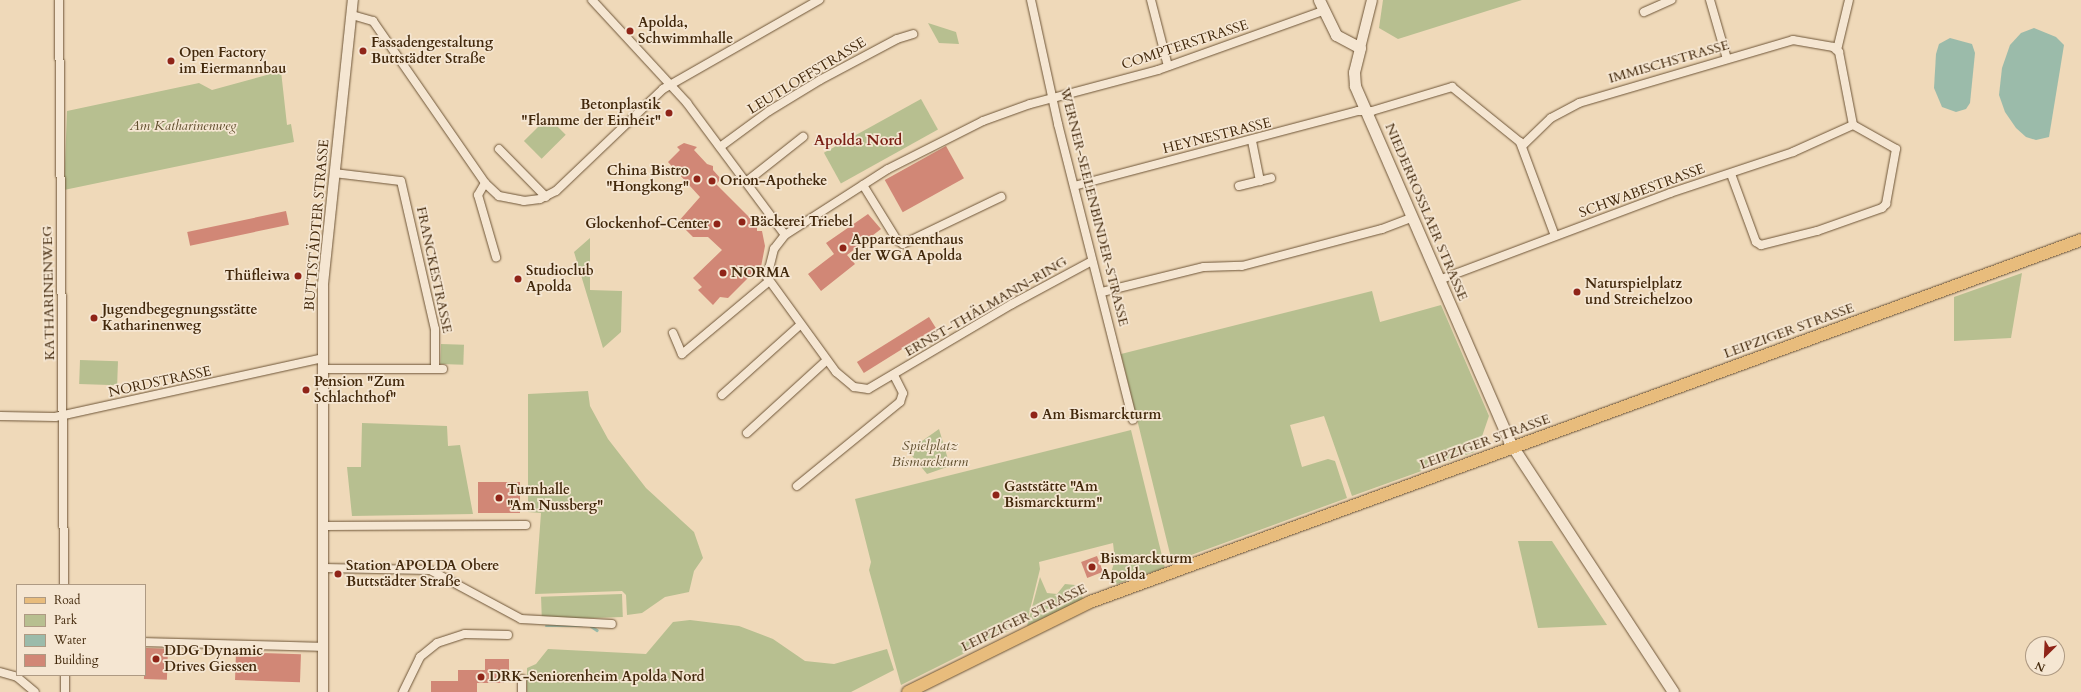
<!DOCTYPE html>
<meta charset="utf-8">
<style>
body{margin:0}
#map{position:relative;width:2081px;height:692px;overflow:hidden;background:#efd9b9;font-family:Cardo,serif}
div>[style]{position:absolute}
.green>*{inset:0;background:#b7bf90;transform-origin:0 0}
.water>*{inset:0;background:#9bbbaa}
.stream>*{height:2.5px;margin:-1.25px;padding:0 1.25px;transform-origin:1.25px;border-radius:1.25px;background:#9bbbaa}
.building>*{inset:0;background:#d18776;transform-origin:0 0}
.roads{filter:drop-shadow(0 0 1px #6e5537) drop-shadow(0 0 1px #6e5537)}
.minor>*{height:8px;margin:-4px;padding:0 4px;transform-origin:4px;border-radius:4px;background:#f5e6d2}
.tertiary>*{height:10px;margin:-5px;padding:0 5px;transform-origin:5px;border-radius:5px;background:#f5e6d2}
.secondary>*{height:11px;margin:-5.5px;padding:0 5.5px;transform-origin:5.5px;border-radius:5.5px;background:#f5e6d2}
.primary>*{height:12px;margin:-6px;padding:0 6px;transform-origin:6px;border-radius:6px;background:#e8bc7c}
.dots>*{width:11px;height:11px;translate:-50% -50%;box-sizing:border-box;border:2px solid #f5e6d2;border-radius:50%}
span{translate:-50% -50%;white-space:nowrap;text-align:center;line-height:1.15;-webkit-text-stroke:3.5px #f5e6d2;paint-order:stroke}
.poi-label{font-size:14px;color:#43290c;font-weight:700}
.left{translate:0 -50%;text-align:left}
.right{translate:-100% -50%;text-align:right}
.street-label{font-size:14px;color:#43290c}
.park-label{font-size:14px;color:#604e2d;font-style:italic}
.neighbourhood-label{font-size:15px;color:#7a1f14;font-weight:700}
.legend{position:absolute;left:16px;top:584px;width:130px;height:92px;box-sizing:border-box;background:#f5e6d2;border:1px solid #ae9a83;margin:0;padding:5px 7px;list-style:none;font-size:12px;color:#43290c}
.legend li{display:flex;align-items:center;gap:8px;height:20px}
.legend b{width:20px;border:1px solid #ae9a83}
.north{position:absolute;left:2025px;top:636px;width:40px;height:40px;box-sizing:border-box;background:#f5e6d2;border:1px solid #ae9a83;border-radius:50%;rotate:204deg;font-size:11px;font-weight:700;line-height:16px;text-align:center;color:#43290c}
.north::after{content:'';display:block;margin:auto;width:14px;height:18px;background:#8f2418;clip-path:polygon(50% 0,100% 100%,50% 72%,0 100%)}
</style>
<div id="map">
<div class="green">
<div style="clip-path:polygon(1383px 0,1522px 0,1398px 39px,1379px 28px)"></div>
<div style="clip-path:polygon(928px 23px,956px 32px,959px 44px,939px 43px)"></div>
<div style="clip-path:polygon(281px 71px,287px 125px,291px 124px,294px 142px,64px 190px,67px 111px,199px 83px,212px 90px)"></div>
<div style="left:921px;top:99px;width:35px;height:111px;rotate:61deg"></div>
<div style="left:548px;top:117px;width:25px;height:34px;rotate:45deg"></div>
<div style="clip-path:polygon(590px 238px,590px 290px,622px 291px,621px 332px,603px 348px,574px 252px)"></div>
<div style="clip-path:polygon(2022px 273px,2011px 338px,1954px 341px,1954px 297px)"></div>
<div style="clip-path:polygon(1372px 291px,1380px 322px,1441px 305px,1489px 416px,1477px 451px,1352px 496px,1324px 416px,1290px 425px,1302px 467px,1328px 459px,1335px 461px,1347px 498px,1172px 562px,1121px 354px)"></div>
<div style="left:441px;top:344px;width:23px;height:20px;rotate:2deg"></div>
<div style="left:80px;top:360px;width:38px;height:24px;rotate:2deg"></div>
<div style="clip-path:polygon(588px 391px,590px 406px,608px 439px,646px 488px,694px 532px,703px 558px,694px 571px,689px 592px,665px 597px,642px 613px,627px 615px,626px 595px,622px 591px,535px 594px,541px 513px,528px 512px,528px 394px)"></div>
<div style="clip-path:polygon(362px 423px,447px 426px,448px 446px,460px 445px,473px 514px,352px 516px,347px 467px,361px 467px)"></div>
<div style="clip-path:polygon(939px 429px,950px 466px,927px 474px,908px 451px)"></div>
<div style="clip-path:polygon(1131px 430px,1165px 568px,1114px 585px,1109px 579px,1115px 560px,1113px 543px,1039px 562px,1040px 569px,1027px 622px,901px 685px,869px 570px,871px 562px,855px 499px)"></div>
<div style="clip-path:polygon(1518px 541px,1552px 541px,1607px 625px,1538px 628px)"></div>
<div style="clip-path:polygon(1040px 577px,1047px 593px,1057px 594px,1065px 584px,1075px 585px,1080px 587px,1083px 600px,1027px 626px)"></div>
<div style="left:622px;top:594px;width:23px;height:81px;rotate:88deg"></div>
<div style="clip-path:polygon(690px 620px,739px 626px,773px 639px,805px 661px,834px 664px,887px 649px,894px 670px,851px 692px,527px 692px,527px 668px,536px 664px,548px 649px,646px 654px,673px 622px)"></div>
</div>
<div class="water">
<div style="clip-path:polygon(2034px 28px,2056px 37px,2064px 45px,2049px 137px,2036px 140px,2026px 137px,2016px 128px,2005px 112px,1999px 95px,2002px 68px,2010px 45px,2021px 33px)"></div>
<div style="clip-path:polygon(1950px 38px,1972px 44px,1975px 53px,1970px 103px,1966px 109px,1956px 112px,1942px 107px,1934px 88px,1936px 54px,1939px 44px)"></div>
</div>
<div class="stream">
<div style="left:546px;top:626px;width:36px"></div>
<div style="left:591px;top:626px;width:7px;rotate:34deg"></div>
</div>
<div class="building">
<div style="clip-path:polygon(684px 143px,697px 147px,694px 150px,707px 164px,713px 166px,713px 170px,721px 179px,716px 184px,757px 225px,757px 231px,762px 231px,765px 246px,761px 267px,753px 267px,754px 272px,728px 298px,720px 297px,713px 305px,698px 290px,702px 287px,693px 278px,722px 250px,708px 237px,693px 237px,678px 222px,700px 197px,668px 162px,680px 150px,677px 147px)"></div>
<div style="left:946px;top:146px;width:37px;height:70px;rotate:61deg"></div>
<div style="left:286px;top:211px;width:14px;height:101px;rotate:78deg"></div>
<div style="clip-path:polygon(868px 214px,881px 229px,847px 255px,855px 264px,821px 291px,808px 274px,834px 254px,826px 243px)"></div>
<div style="left:929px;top:317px;width:13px;height:85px;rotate:58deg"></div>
<div style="left:478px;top:482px;width:42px;height:31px"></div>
<div style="left:1097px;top:556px;width:17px;height:17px;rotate:69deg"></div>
<div style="left:145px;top:648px;width:23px;height:31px;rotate:2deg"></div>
<div style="left:236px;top:652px;width:65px;height:28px;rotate:2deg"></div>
<div style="clip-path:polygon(485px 659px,509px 659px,509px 670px,504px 670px,504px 683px,477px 683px,477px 692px,431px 692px,431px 681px,458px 681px,458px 670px,485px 670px)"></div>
</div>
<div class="roads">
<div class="minor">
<div style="left:59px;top:0;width:585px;rotate:89.51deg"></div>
<div style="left:592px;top:0;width:140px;rotate:47.3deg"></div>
<div style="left:687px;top:103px;width:164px;rotate:53.4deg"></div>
<div style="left:1031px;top:0;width:127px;rotate:77.7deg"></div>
<div style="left:1058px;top:124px;width:305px;rotate:75.8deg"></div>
<div style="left:1151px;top:0;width:68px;rotate:75.6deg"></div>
<div style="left:1710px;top:0;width:61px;rotate:73.9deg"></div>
<div style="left:1644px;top:12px;width:30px;rotate:-24deg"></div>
<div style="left:352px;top:15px;width:22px;rotate:16deg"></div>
<div style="left:373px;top:21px;width:197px;rotate:55.3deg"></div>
<div style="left:485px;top:183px;width:19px;rotate:43deg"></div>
<div style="left:499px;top:196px;width:25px;rotate:11deg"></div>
<div style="left:524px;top:201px;width:16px;rotate:-7deg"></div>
<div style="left:540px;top:199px;width:18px;rotate:-27deg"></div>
<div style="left:556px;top:191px;width:148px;rotate:-43.6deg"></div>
<div style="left:663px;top:89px;width:180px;rotate:-29.7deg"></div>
<div style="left:1837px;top:50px;width:51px;rotate:-76.5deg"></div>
<div style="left:1252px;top:141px;width:41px;rotate:78.7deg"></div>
<div style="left:1522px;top:146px;width:40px;rotate:-44deg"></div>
<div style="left:1551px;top:118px;width:32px;rotate:-28deg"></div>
<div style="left:1579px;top:103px;width:223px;rotate:-16.4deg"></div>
<div style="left:1793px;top:40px;width:41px;rotate:9.9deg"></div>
<div style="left:1833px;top:47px;width:8px;rotate:40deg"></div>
<div style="left:1839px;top:52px;width:74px;rotate:79.1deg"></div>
<div style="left:720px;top:147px;width:61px;rotate:-36.3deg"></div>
<div style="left:769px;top:111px;width:60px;rotate:-31.3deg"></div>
<div style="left:820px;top:80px;width:87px;rotate:-28deg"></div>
<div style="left:897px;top:39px;width:17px;rotate:-17deg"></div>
<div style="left:499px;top:149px;width:67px;rotate:45.6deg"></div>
<div style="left:334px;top:173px;width:67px;rotate:6.8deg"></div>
<div style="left:401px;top:181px;width:152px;rotate:77.1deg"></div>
<div style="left:435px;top:329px;width:40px;rotate:90deg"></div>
<div style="left:1731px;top:174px;width:72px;rotate:69.8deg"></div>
<div style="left:1756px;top:242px;width:6px;rotate:31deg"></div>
<div style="left:1761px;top:245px;width:58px;rotate:-14deg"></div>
<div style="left:1817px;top:231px;width:69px;rotate:-19.5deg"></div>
<div style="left:1882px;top:208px;width:6px;rotate:-45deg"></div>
<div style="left:1886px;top:204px;width:56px;rotate:-79.7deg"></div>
<div style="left:1896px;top:149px;width:49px;rotate:-150.8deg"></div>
<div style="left:746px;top:182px;width:73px;rotate:-38.3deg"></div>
<div style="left:485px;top:183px;width:14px;rotate:120deg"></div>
<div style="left:478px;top:195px;width:65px;rotate:73.8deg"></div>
<div style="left:863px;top:185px;width:65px;rotate:58.3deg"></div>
<div style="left:897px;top:240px;width:7px;rotate:34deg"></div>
<div style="left:903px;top:244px;width:109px;rotate:-25.6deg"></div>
<div style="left:1074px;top:186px;width:294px;rotate:-14.8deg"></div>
<div style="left:1358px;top:111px;width:14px"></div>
<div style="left:1372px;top:111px;width:84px;rotate:-16.7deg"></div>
<div style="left:1452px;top:87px;width:87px;rotate:39deg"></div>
<div style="left:1520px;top:142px;width:100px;rotate:69.6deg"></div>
<div style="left:1239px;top:186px;width:33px;rotate:-14deg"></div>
<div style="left:1092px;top:261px;width:91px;rotate:151.7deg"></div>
<div style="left:1012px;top:304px;width:167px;rotate:149.4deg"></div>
<div style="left:868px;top:389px;width:14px;rotate:-172deg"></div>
<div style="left:854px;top:387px;width:23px;rotate:-140deg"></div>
<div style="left:836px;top:372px;width:117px;rotate:-126deg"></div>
<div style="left:767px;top:277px;width:29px;rotate:-76deg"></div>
<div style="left:774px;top:249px;width:18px;rotate:-52deg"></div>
<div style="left:785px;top:235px;width:122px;rotate:-32.7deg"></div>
<div style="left:888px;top:169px;width:106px;rotate:-26.8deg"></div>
<div style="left:983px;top:121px;width:50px;rotate:-19.9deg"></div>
<div style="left:1030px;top:104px;width:132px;rotate:-14.9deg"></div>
<div style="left:1158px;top:70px;width:175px;rotate:-19.7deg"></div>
<div style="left:1439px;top:280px;width:247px;rotate:-20.6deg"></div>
<div style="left:1670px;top:193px;width:130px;rotate:-18.4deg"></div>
<div style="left:1793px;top:152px;width:66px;rotate:-24.2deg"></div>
<div style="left:1102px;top:292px;width:105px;rotate:-13.8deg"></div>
<div style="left:1204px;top:267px;width:38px;rotate:-2deg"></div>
<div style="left:1242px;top:266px;width:145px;rotate:-14.8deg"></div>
<div style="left:1382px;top:229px;width:33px;rotate:-21deg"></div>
<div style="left:673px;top:333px;width:23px;rotate:67deg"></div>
<div style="left:682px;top:354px;width:112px;rotate:-39.9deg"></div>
<div style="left:323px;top:369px;width:120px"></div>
<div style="left:722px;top:395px;width:105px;rotate:-41.9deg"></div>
<div style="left:0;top:416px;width:55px;rotate:1deg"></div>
<div style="left:55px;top:417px;width:274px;rotate:-12.4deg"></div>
<div style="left:747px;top:433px;width:108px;rotate:-42.4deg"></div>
<div style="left:797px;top:486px;width:133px;rotate:-39.2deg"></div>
<div style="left:900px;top:402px;width:9px;rotate:-72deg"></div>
<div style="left:903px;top:393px;width:20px;rotate:-117deg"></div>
<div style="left:323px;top:526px;width:203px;rotate:-0.3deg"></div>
<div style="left:323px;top:568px;width:107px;rotate:1.1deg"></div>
<div style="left:430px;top:570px;width:103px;rotate:28.3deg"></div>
<div style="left:521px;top:619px;width:91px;rotate:3.1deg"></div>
<div style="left:145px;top:642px;width:178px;rotate:1.6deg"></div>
<div style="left:0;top:672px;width:18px;rotate:16deg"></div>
<div style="left:17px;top:677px;width:23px;rotate:40deg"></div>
<div style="left:65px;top:675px;width:17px;rotate:90deg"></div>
<div style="left:403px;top:692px;width:39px;rotate:-64deg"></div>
<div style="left:420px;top:657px;width:22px;rotate:-39deg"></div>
<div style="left:437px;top:643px;width:29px;rotate:-18deg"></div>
<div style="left:465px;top:634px;width:43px;rotate:1.3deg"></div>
<div style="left:522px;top:692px;width:13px;rotate:-90deg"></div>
</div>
<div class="tertiary">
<div style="left:1360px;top:48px;width:49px;rotate:-76deg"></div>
<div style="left:323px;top:692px;width:408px;rotate:-90deg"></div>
<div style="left:323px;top:284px;width:286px;rotate:-84deg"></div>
</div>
<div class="secondary">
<div style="left:1319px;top:0;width:39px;rotate:64deg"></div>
<div style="left:1336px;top:35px;width:27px;rotate:28deg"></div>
<div style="left:1360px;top:48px;width:25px;rotate:104deg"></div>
<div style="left:1354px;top:72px;width:14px;rotate:86deg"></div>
<div style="left:1355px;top:86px;width:387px;rotate:66.5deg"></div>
<div style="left:1509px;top:441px;width:300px;rotate:56.8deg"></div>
</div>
<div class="primary">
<div style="left:908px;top:692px;width:203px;rotate:-26.3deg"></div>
<div style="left:1090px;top:602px;width:1055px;rotate:-20.07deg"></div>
</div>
</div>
<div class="dots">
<div style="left:630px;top:31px;background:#8f2418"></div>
<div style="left:363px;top:51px;background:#8f2418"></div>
<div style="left:171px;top:61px;background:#8f2418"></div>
<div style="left:669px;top:113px;background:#8f2418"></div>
<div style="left:697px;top:179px;background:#8f2418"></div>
<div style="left:712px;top:181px;background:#8f2418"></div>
<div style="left:742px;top:222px;background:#8f2418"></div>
<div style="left:717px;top:224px;background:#8f2418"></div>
<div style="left:843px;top:248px;background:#8f2418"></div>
<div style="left:723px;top:273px;background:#8f2418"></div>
<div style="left:298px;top:276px;background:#8f2418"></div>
<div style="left:518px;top:279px;background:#8f2418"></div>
<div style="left:1577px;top:292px;background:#8f2418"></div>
<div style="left:94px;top:318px;background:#8f2418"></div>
<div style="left:306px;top:390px;background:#8f2418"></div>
<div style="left:1034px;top:415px;background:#8f2418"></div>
<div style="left:996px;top:495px;background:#8f2418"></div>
<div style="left:499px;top:498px;background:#8f2418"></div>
<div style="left:1092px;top:567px;background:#8f2418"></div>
<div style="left:338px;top:574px;background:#8f2418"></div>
<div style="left:156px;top:659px;background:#8f2418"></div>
<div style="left:481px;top:677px;background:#8f2418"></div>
</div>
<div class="poi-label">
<span class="left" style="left:638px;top:31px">Apolda,<br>Schwimmhalle</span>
<span class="left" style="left:371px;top:51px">Fassadengestaltung<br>Buttstädter Straße</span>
<span class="left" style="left:179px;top:61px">Open Factory<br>im Eiermannbau</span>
<span class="right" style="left:661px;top:113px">Betonplastik<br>"Flamme der Einheit"</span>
<span class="right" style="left:689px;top:179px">China Bistro<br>"Hongkong"</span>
<span class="left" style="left:720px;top:181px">Orion-Apotheke</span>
<span class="left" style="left:750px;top:222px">Bäckerei Triebel</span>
<span class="right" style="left:709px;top:224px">Glockenhof-Center</span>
<span class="left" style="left:851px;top:248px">Appartementhaus<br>der WGA Apolda</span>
<span class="left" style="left:526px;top:279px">Studioclub<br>Apolda</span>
<span class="left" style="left:731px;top:273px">NORMA</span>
<span class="right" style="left:290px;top:276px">Thüfleiwa</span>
<span class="left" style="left:1585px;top:292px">Naturspielplatz<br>und Streichelzoo</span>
<span class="left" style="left:102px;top:318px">Jugendbegegnungsstätte<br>Katharinenweg</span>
<span class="left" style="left:314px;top:390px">Pension "Zum<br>Schlachthof"</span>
<span class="left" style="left:1042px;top:415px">Am Bismarckturm</span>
<span class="left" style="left:1004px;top:495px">Gaststätte "Am<br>Bismarckturm"</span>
<span class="left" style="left:507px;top:498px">Turnhalle<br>"Am Nussberg"</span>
<span class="left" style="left:1100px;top:567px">Bismarckturm<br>Apolda</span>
<span class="left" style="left:346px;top:574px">Station APOLDA Obere<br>Buttstädter Straße</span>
<span class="left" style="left:164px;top:659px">DDG Dynamic<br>Drives Giessen</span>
<span class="left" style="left:489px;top:677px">DRK-Seniorenheim Apolda Nord</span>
</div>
<div class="street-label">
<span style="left:1185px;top:45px;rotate:-18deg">COMPTERSTRASSE</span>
<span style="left:1669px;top:62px;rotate:-16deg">IMMISCHSTRASSE</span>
<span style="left:807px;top:76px;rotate:-31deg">LEUTLOFFSTRASSE</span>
<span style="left:1217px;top:136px;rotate:-14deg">HEYNESTRASSE</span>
<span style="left:1642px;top:191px;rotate:-20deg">SCHWABESTRASSE</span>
<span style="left:1094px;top:207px;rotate:76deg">WERNER-SEELENBINDER-STRASSE</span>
<span style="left:1426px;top:212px;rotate:67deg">NIEDERROSSLAER STRASSE</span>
<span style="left:317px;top:225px;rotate:-85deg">BUTTSTÄDTER STRASSE</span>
<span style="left:434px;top:270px;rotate:78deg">FRANCKESTRASSE</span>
<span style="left:49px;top:293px;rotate:-91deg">KATHARINENWEG</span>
<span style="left:986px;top:307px;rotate:-30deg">ERNST-THÄLMANN-RING</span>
<span style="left:1789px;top:331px;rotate:-20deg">LEIPZIGER STRASSE</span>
<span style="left:160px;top:382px;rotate:-12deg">NORDSTRASSE</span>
<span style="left:1485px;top:442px;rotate:-20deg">LEIPZIGER STRASSE</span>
<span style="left:1024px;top:618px;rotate:-26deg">LEIPZIGER STRASSE</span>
</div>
<div class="park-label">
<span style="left:183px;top:126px">Am Katharinenweg</span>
<span style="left:930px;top:454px">Spielplatz<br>Bismarckturm</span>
</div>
<div class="neighbourhood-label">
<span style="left:858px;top:141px">Apolda Nord</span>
</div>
<ul class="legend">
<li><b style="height:5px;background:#e8bc7c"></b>Road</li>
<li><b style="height:11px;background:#b7bf90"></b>Park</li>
<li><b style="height:11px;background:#9bbbaa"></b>Water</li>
<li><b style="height:11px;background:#d18776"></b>Building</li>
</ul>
<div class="north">N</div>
</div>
